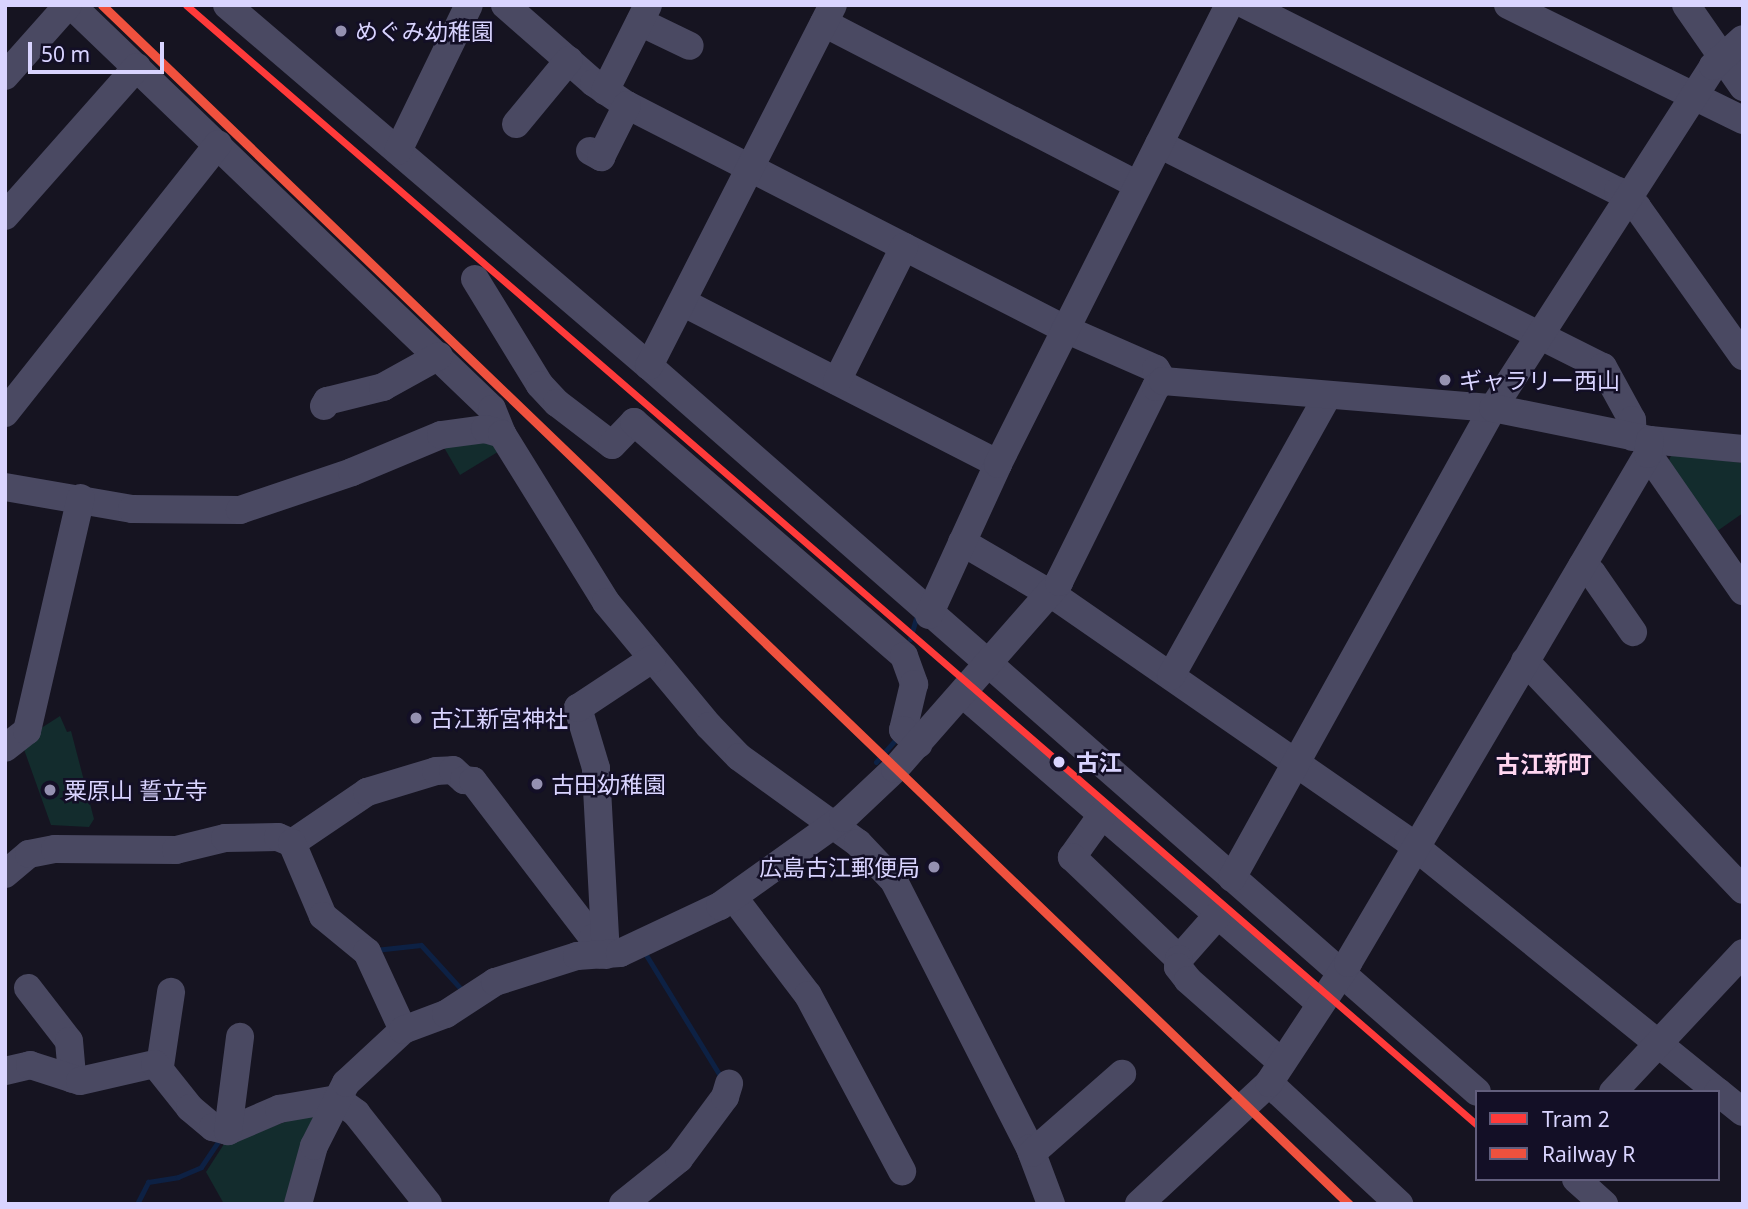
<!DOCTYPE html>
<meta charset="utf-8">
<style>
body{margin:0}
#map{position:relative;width:1748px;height:1209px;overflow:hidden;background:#161421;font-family:"Noto Sans","Noto Sans JP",sans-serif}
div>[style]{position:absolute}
.green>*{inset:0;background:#132c2d}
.stream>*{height:5px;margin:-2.5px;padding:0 2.5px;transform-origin:2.5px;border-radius:2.5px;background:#0d2144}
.minor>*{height:28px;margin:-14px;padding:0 14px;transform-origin:14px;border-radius:14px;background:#4a4962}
.rail-1>*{height:9px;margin:-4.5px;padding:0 4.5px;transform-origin:4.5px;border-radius:4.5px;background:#ef513e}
.tram-1>*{height:7px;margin:-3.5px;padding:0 3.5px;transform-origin:3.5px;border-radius:3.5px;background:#ff3a3a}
.dots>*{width:19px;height:19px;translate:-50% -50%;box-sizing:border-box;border:4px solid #130f26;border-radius:50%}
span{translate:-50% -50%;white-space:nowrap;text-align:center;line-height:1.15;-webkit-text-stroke:5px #130f26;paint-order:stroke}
.poi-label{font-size:23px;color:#d9d4ff}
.left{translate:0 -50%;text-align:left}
.right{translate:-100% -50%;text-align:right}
.stop-label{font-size:23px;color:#d9d4ff;font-weight:700}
.neighbourhood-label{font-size:24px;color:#ffd6f0;font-weight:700}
.frame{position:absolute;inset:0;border:7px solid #d9d4ff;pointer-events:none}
.legend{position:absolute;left:1475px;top:1090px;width:245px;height:91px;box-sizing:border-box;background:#130f26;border:2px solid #625e7d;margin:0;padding:9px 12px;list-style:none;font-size:21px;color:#d9d4ff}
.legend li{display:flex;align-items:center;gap:14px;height:35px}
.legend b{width:35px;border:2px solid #625e7d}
.scale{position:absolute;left:28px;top:42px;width:136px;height:32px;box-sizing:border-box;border:4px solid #d9d4ff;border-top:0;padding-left:9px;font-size:21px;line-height:24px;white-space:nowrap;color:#d9d4ff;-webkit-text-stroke:5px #130f26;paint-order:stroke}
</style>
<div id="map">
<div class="green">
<div style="clip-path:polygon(485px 441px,501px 450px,460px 475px,442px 444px)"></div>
<div style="clip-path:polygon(1672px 454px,1743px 463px,1743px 513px,1713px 534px,1666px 466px)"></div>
<div style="clip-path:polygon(60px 716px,67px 732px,71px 731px,94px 819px,89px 827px,51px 825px,21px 741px)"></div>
<div style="clip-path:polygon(321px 1109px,290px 1204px,224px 1204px,206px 1172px,224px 1144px)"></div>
</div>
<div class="stream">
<div style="left:910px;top:639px;width:25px;rotate:-74deg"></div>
<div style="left:876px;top:762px;width:28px;rotate:-49deg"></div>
<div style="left:375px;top:950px;width:46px;rotate:-6.2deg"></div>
<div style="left:421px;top:945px;width:61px;rotate:47.7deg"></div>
<div style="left:643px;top:950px;width:151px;rotate:58.5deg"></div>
<div style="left:137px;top:1204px;width:25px;rotate:-63deg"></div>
<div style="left:148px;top:1182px;width:30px;rotate:-9deg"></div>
<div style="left:178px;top:1177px;width:25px;rotate:-23deg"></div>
<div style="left:201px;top:1167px;width:30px;rotate:-56deg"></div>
</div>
<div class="minor">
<div style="left:71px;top:5px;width:583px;rotate:43.82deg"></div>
<div style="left:492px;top:409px;width:27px;rotate:68deg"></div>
<div style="left:227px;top:5px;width:555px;rotate:40.55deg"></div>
<div style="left:649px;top:366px;width:1101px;rotate:41.24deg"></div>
<div style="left:505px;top:5px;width:118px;rotate:41.2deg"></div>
<div style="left:594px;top:83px;width:40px;rotate:34deg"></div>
<div style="left:627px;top:105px;width:492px;rotate:27.1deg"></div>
<div style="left:1065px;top:329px;width:99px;rotate:23.7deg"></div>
<div style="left:1156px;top:369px;width:14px;rotate:60deg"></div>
<div style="left:1246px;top:5px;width:416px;rotate:26.6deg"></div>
<div style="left:1618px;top:191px;width:25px;rotate:40deg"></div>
<div style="left:1637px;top:207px;width:183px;rotate:54.6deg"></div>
<div style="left:1508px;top:5px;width:262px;rotate:26.1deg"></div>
<div style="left:1686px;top:5px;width:100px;rotate:55.2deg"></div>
<div style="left:640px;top:22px;width:55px;rotate:25.6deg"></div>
<div style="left:824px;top:23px;width:353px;rotate:27.3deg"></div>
<div style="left:5px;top:76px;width:95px;rotate:-48.4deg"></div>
<div style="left:605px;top:91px;width:96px;rotate:-63.4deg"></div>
<div style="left:516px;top:124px;width:83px;rotate:-50.4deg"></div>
<div style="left:1159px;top:144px;width:497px;rotate:26.7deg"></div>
<div style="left:1603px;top:367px;width:60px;rotate:61.3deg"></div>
<div style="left:1632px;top:420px;width:17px;rotate:87deg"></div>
<div style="left:398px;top:151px;width:162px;rotate:-64.1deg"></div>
<div style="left:590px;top:151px;width:13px;rotate:29deg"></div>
<div style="left:601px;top:157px;width:58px;rotate:-63.4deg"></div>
<div style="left:5px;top:216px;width:199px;rotate:-48.5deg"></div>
<div style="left:475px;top:279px;width:124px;rotate:58.5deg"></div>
<div style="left:540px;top:385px;width:25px;rotate:47deg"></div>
<div style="left:557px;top:403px;width:69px;rotate:37.4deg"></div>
<div style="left:612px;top:445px;width:32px;rotate:-46deg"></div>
<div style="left:634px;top:422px;width:357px;rotate:40.9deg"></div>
<div style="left:904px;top:656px;width:30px;rotate:70deg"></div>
<div style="left:914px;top:684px;width:47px;rotate:103.4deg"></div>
<div style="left:903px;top:730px;width:21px;rotate:43deg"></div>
<div style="left:684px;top:303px;width:353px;rotate:27.1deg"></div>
<div style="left:649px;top:366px;width:405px;rotate:-63deg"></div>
<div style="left:837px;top:381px;width:150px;rotate:-63.4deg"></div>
<div style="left:324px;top:406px;width:6px;rotate:-59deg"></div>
<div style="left:327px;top:401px;width:58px;rotate:-14deg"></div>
<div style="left:383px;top:387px;width:64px;rotate:-29deg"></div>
<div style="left:5px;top:413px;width:343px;rotate:-51.6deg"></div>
<div style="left:1648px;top:454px;width:167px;rotate:55.3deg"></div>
<div style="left:5px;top:487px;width:129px;rotate:9.8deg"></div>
<div style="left:132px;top:509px;width:108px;rotate:0.5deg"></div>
<div style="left:240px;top:510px;width:118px;rotate:-18.7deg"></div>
<div style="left:352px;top:472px;width:96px;rotate:-22.6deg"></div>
<div style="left:441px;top:435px;width:44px;rotate:-7.8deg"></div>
<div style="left:485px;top:429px;width:18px;rotate:16deg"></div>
<div style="left:502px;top:434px;width:198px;rotate:58.2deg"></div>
<div style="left:606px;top:602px;width:161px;rotate:50.3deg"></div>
<div style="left:709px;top:726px;width:43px;rotate:45.9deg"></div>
<div style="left:739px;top:757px;width:147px;rotate:35.9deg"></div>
<div style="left:858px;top:843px;width:52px;rotate:46.5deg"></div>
<div style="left:894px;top:881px;width:300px;rotate:63deg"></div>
<div style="left:1030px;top:1148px;width:60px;rotate:69.4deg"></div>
<div style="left:962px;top:542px;width:113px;rotate:30.4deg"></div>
<div style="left:1059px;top:599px;width:425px;rotate:34.7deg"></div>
<div style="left:1408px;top:841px;width:399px;rotate:39deg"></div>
<div style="left:1582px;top:566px;width:12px;rotate:35deg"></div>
<div style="left:1592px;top:573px;width:72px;rotate:55.2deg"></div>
<div style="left:929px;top:615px;width:166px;rotate:-65.4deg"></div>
<div style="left:998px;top:464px;width:514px;rotate:-63.29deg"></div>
<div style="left:1525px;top:661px;width:316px;rotate:46.4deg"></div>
<div style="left:1171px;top:676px;width:320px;rotate:-60.8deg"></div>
<div style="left:964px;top:695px;width:470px;rotate:40.9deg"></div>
<div style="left:5px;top:748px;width:28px;rotate:-38deg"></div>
<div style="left:27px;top:731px;width:239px;rotate:-77deg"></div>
<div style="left:1102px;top:815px;width:52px;rotate:125.5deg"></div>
<div style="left:1072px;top:857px;width:148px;rotate:43.6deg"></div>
<div style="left:1179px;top:959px;width:57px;rotate:-48.5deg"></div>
<div style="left:292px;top:843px;width:91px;rotate:-34.2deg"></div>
<div style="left:367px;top:792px;width:72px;rotate:-16.9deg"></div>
<div style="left:436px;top:771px;width:17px;rotate:-3deg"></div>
<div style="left:453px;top:770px;width:15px;rotate:42deg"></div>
<div style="left:464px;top:780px;width:9px;rotate:6deg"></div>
<div style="left:473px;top:781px;width:198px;rotate:52.6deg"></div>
<div style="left:593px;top:938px;width:18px;rotate:68deg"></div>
<div style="left:5px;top:874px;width:31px;rotate:-40deg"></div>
<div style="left:29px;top:854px;width:26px;rotate:-11deg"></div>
<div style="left:55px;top:849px;width:121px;rotate:0.5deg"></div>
<div style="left:176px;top:850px;width:50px;rotate:-13.8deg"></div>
<div style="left:225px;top:838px;width:53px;rotate:-1.1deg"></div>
<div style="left:278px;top:837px;width:15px;rotate:23deg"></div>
<div style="left:292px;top:843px;width:79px;rotate:67deg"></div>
<div style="left:323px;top:916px;width:57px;rotate:39.3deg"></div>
<div style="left:367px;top:952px;width:86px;rotate:65.2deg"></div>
<div style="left:1232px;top:878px;width:538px;rotate:-60.96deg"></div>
<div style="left:1493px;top:408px;width:407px;rotate:-57.2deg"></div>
<div style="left:1713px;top:66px;width:40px;rotate:-42deg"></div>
<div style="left:734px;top:898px;width:122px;rotate:52.7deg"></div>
<div style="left:808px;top:995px;width:200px;rotate:61.9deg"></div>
<div style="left:606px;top:955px;width:187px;rotate:-93.1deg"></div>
<div style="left:596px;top:768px;width:63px;rotate:-106.7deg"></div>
<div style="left:578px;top:708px;width:89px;rotate:-33.5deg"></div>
<div style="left:1179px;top:959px;width:8px;rotate:97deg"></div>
<div style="left:1178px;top:967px;width:16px;rotate:52deg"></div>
<div style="left:1188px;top:980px;width:125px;rotate:41.4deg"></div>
<div style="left:28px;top:988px;width:67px;rotate:52.3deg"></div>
<div style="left:69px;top:1041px;width:38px;rotate:85deg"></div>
<div style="left:160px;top:1066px;width:75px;rotate:-81.5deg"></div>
<div style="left:5px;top:1071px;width:26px;rotate:-13deg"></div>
<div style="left:30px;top:1065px;width:52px;rotate:17.7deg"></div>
<div style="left:80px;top:1081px;width:77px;rotate:-12.8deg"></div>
<div style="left:155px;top:1064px;width:56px;rotate:51.5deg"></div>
<div style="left:190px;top:1108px;width:30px;rotate:40deg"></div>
<div style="left:213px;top:1127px;width:16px;rotate:15deg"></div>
<div style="left:228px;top:1131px;width:56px;rotate:-23.3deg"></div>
<div style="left:279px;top:1109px;width:59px;rotate:-9.8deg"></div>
<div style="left:337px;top:1099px;width:24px;rotate:36deg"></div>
<div style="left:356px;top:1113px;width:116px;rotate:51.6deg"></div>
<div style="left:1269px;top:1083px;width:178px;rotate:42.9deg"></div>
<div style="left:1613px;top:1092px;width:190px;rotate:-46.9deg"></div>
<div style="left:1718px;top:1092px;width:32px;rotate:39deg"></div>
<div style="left:228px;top:1131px;width:95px;rotate:-82.7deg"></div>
<div style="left:1032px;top:1153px;width:120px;rotate:-41.3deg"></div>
<div style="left:1576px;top:1179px;width:38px;rotate:42deg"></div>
<div style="left:298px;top:1204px;width:60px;rotate:-74.6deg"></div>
<div style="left:314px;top:1146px;width:71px;rotate:-63.1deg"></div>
<div style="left:346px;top:1083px;width:78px;rotate:-42.9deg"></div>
<div style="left:403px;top:1030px;width:46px;rotate:-20.4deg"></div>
<div style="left:446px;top:1014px;width:59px;rotate:-33.1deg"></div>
<div style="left:495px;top:982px;width:86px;rotate:-17.6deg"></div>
<div style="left:577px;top:956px;width:43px;rotate:-4deg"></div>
<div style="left:620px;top:953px;width:110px;rotate:-25.2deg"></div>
<div style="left:720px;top:906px;width:151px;rotate:-35.6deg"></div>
<div style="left:843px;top:818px;width:71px;rotate:-43.3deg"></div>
<div style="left:895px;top:769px;width:249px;rotate:-48.7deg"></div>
<div style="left:1059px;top:582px;width:218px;rotate:-63.6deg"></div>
<div style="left:1156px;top:387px;width:9px;rotate:-41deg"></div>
<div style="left:1163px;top:381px;width:331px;rotate:4.7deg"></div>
<div style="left:1493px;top:408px;width:160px;rotate:11.5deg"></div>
<div style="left:1650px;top:440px;width:93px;rotate:5.5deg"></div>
<div style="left:623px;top:1204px;width:72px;rotate:-38.8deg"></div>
<div style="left:679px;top:1159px;width:77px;rotate:-53.4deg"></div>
<div style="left:725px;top:1097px;width:14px;rotate:-73deg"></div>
<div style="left:1139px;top:1204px;width:178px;rotate:-42.9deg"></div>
<div style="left:1269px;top:1083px;width:144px;rotate:-56.6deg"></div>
<div style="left:1348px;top:963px;width:591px;rotate:-59.49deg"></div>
<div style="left:1648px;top:454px;width:14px;rotate:-82deg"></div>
</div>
<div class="rail-1">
<div style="left:102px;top:5px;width:1730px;rotate:43.88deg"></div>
</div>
<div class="tram-1">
<div style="left:186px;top:5px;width:1709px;rotate:40.94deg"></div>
</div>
<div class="dots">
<div style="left:341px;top:31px;background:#9591b1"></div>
<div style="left:1445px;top:380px;background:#9591b1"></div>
<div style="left:416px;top:718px;background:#9591b1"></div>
<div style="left:1059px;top:762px;background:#d9d4ff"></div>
<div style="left:537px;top:784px;background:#9591b1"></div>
<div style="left:50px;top:790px;background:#9591b1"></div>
<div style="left:934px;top:867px;background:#9591b1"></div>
</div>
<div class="poi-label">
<span class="left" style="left:355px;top:31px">めぐみ幼稚園</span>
<span class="left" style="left:1459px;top:380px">ギャラリー西山</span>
<span class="left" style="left:430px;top:718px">古江新宮神社</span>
<span class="left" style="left:551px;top:784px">古田幼稚園</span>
<span class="left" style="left:64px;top:790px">粟原山 誓立寺</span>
<span class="right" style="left:920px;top:867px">広島古江郵便局</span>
</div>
<div class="stop-label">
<span class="left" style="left:1076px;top:762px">古江</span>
</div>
<div class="neighbourhood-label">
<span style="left:1544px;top:764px">古江新町</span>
</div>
<div class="frame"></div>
<ul class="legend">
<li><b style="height:9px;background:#ff3a3a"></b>Tram 2</li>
<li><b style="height:9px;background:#ef513e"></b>Railway R</li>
</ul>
<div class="scale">50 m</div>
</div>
